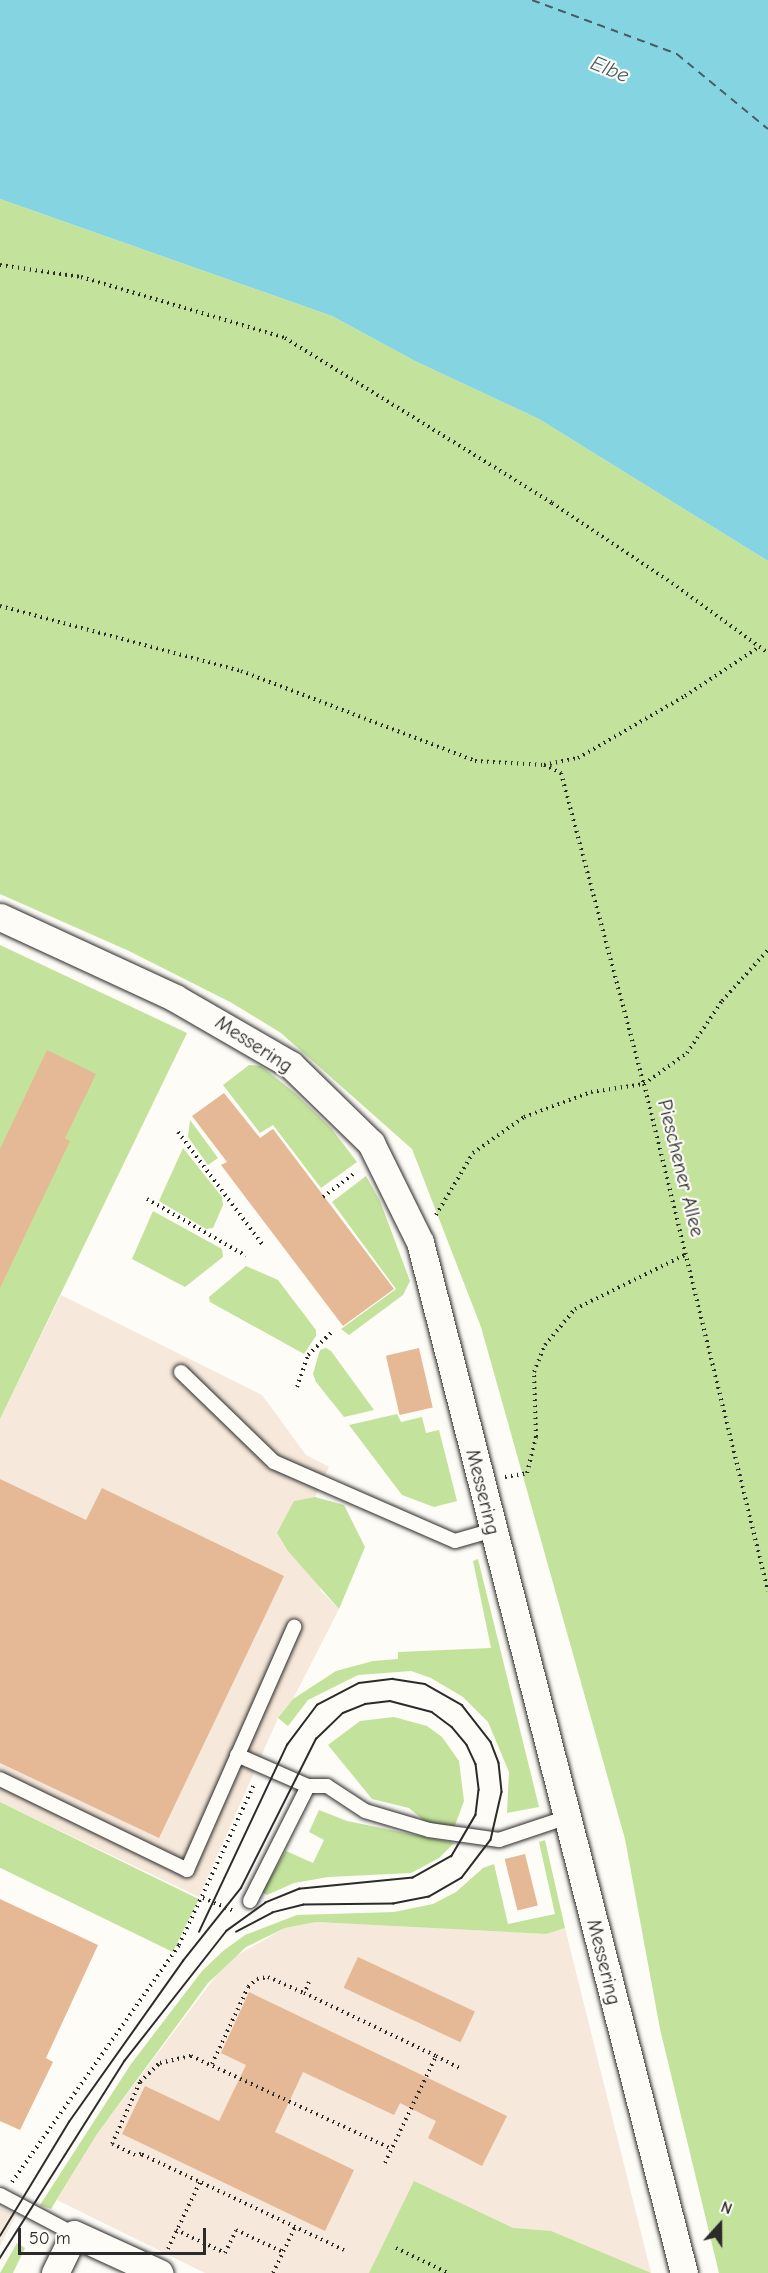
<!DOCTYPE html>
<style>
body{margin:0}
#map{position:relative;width:768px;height:2273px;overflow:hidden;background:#fdfcf7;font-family:"Comic Neue",sans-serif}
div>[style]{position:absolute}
.built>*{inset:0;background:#f6e8da}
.green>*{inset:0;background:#c3e29b;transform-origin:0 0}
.water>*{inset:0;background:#84d4e1}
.ferry>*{height:1.5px;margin-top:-0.75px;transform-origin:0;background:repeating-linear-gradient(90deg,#465e62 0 8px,transparent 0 14px)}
.building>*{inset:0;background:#e5b995;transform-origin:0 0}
.path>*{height:4px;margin-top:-2px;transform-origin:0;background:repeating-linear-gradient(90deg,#2b2b2b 0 1.5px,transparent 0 6px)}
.roads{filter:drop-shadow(0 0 2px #2b2b2b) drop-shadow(0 0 2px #2b2b2b)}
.service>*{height:14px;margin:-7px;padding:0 7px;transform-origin:7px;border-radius:7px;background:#fdfcf7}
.minor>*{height:27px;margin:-13.5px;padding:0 13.5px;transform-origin:13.5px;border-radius:13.5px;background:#fdfcf7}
.tram>*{height:1.5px;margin:-0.75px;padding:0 0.75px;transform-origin:0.75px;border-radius:0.75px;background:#2b2b2b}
span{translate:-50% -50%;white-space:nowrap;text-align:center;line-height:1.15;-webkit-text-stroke:4.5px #fdfcf7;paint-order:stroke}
.street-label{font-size:20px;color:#2b2b2b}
.water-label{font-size:21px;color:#465e62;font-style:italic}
.north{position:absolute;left:690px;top:2195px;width:60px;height:60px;-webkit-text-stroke:4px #fdfcf7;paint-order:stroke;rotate:21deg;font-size:16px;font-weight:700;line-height:24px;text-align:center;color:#2b2b2b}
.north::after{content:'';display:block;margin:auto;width:21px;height:27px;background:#2b2b2b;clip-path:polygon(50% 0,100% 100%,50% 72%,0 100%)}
.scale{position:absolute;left:18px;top:2228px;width:188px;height:27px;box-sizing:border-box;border:3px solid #2b2b2b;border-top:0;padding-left:8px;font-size:18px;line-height:21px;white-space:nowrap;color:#2b2b2b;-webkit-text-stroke:4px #fdfcf7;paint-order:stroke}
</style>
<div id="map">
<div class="built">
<div style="clip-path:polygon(61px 1295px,262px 1395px,306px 1455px,329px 1467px,315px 1497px,294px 1501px,321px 1591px,339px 1609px,293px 1699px,278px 1718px,199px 1897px,0 1802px,0 1419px)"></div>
<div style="clip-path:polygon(316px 1922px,546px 1934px,565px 1928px,651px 2273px,205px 2273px,57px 2200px,97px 2134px,227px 1961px,285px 1928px)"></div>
<div style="clip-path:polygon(0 2208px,16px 2215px,0 2246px)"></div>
</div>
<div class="green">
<div style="clip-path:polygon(0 199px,332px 316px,415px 361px,539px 419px,768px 561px,768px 2273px,719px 2273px,660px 2029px,625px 1839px,481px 1327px,412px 1149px,281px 1033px,232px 1003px,129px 951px,0 894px)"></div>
<div style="clip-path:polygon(0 945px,187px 1033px,0 1419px)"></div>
<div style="clip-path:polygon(249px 1065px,261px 1066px,295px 1093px,331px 1128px,357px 1162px,321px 1188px,273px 1125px,260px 1133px,223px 1085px)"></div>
<div style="clip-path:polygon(190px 1120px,218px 1158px,208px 1165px,188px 1137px)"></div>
<div style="clip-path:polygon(183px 1148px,222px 1197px,223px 1205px,213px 1228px,206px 1229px,159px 1201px)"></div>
<div style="clip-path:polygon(366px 1176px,380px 1201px,410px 1281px,403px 1295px,349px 1335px,341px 1329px,396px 1289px,332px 1202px)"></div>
<div style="clip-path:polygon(153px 1211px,222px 1249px,223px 1257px,185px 1287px,132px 1259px)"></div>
<div style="clip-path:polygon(246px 1266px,278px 1280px,316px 1330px,316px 1336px,304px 1354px,210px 1302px,209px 1297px)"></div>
<div style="clip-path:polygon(326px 1348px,331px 1351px,374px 1410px,344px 1417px,316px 1382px,313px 1374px,317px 1360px,320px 1350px)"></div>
<div style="clip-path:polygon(397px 1414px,401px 1422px,422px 1417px,426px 1433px,439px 1430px,457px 1501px,434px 1507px,402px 1495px,349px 1425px)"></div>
<div style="clip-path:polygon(315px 1497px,344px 1505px,365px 1547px,339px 1609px,288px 1551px,277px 1533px,294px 1501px)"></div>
<div style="clip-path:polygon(478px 1559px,539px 1807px,507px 1813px,509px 1772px,488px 1722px,463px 1697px,431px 1678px,411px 1671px,358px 1675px,308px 1700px,288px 1726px,278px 1718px,293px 1699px,336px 1671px,373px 1661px,398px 1659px,398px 1652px,491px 1648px,473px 1561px)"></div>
<div style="clip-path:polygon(394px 1717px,427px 1726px,442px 1737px,459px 1761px,464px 1801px,454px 1828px,428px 1824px,409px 1808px,372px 1799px,328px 1745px,360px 1721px)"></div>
<div style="left:0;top:1802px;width:221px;height:59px;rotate:26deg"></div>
<div style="clip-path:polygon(319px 1810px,347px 1821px,454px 1843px,439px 1858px,411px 1873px,328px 1877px,294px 1883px,267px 1895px,262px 1892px,286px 1851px,313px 1863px,324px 1840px,309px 1832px)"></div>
<div style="clip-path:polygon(545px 1840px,565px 1928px,546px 1934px,316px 1922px,285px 1928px,246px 1947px,208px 1983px,97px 2134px,51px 2209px,40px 2205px,131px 2064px,202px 1971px,223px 1951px,245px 1935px,297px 1915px,394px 1912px,433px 1904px,456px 1892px,483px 1868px,494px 1864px,508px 1924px,555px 1914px,539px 1842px)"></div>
<div style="clip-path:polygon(414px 2181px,513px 2228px,551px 2231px,651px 2273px,369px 2273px)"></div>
<div style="clip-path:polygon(17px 2243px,25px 2248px,13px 2273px,0 2273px)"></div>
</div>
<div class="water">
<div style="clip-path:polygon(0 0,768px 0,768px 561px,539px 419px,415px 361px,332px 316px,0 199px)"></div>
</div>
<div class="ferry">
<div style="left:532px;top:0;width:155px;rotate:20.4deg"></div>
<div style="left:677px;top:54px;width:118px;rotate:39.5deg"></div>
</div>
<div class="building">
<div style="clip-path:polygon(47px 1050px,96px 1074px,65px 1138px,70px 1141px,0 1288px,0 1149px)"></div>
<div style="clip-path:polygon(224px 1093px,260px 1138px,273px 1129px,394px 1289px,343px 1326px,221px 1165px,227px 1162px,192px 1116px)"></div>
<div style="left:419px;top:1348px;width:61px;height:34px;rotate:77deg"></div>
<div style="clip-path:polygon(0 1479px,86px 1520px,102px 1488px,284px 1576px,159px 1838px,0 1763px)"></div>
<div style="left:525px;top:1854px;width:53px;height:21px;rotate:76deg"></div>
<div style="clip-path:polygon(0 1899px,98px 1945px,46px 2058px,53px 2062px,20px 2130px,0 2121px)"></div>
<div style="left:358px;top:1957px;width:129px;height:34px;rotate:25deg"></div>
<div style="clip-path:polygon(249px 1992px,507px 2116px,482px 2166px,428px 2138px,436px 2121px,400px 2103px,394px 2115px,303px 2072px,275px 2132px,354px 2170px,325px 2231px,122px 2134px,145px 2086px,219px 2121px,246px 2065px,221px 2053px)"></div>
</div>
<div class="path">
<div style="left:0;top:265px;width:82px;rotate:8.4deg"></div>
<div style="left:81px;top:277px;width:213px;rotate:16.6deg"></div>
<div style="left:285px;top:338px;width:314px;rotate:31.7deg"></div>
<div style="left:552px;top:503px;width:144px;rotate:33.7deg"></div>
<div style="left:672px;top:583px;width:119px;rotate:36.1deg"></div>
<div style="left:0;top:606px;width:250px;rotate:15.1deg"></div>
<div style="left:241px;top:671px;width:251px;rotate:21deg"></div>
<div style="left:475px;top:761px;width:69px;rotate:3.3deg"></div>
<div style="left:544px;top:765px;width:35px;rotate:-12deg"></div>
<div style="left:578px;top:758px;width:124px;rotate:-30.1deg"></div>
<div style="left:685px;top:696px;width:89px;rotate:-33.5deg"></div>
<div style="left:544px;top:765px;width:19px;rotate:25deg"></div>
<div style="left:561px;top:773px;width:322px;rotate:75.1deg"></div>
<div style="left:644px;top:1084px;width:522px;rotate:76.26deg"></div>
<div style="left:178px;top:1132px;width:140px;rotate:53.1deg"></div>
<div style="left:323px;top:1197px;width:41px;rotate:-37.1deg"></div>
<div style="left:147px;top:1199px;width:114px;rotate:29.9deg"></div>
<div style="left:436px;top:1215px;width:72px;rotate:-59.2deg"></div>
<div style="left:473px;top:1153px;width:62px;rotate:-35.2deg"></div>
<div style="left:524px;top:1117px;width:72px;rotate:-20.5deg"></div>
<div style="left:591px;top:1092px;width:54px;rotate:-8.6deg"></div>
<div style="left:644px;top:1084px;width:53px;rotate:-35.8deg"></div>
<div style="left:687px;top:1053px;width:63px;rotate:-56.1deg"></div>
<div style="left:722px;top:1001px;width:69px;rotate:-48deg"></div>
<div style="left:297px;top:1387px;width:34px;rotate:-71deg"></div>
<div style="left:308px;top:1355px;width:32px;rotate:-44deg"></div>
<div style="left:505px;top:1477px;width:22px;rotate:-10deg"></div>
<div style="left:527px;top:1473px;width:37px;rotate:-76deg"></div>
<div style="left:536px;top:1437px;width:65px;rotate:-91.8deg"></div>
<div style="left:534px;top:1372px;width:29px;rotate:-68deg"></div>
<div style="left:545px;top:1345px;width:47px;rotate:-50.2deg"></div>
<div style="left:575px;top:1309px;width:125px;rotate:-26.2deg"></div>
<div style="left:203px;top:1898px;width:33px;rotate:23deg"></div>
<div style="left:309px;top:1982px;width:12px;rotate:114deg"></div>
<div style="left:304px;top:1993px;width:146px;rotate:25.5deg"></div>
<div style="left:212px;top:2064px;width:85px;rotate:-64.9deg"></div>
<div style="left:248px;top:1987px;width:12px;rotate:-42deg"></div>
<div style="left:257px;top:1979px;width:11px;rotate:-10deg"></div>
<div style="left:268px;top:1977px;width:39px;rotate:24deg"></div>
<div style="left:385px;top:2163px;width:119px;rotate:-64.5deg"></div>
<div style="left:436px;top:2056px;width:29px;rotate:27deg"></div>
<div style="left:12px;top:2182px;width:290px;rotate:-54.8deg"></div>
<div style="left:179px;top:1945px;width:179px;rotate:-64.9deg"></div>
<div style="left:176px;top:2230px;width:54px;rotate:25.1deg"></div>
<div style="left:225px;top:2253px;width:25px;rotate:-64deg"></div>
<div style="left:236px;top:2230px;width:52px;rotate:25.1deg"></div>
<div style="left:396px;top:2248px;width:58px;rotate:25.7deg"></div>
<div style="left:168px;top:2249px;width:74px;rotate:-64.5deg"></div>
<div style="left:344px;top:2250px;width:225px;rotate:-154.7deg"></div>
<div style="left:141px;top:2154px;width:6px;rotate:171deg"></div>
<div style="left:135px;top:2155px;width:25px;rotate:-154deg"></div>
<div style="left:112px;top:2144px;width:68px;rotate:-65.7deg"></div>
<div style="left:140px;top:2082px;width:28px;rotate:-44deg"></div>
<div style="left:160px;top:2063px;width:32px;rotate:-13deg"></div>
<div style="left:191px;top:2056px;width:221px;rotate:24.8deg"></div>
<div style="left:273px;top:2273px;width:51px;rotate:-64.4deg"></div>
</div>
<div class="roads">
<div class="service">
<div style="left:181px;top:1372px;width:129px;rotate:44.1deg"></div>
<div style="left:274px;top:1462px;width:197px;rotate:23.6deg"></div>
<div style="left:455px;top:1541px;width:40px;rotate:-16deg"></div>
<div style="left:237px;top:1755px;width:77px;rotate:23.6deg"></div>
<div style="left:308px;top:1786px;width:19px"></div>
<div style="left:327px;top:1786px;width:45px;rotate:33.3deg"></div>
<div style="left:365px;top:1811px;width:67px;rotate:16.5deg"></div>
<div style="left:429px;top:1830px;width:71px;rotate:8.1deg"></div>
<div style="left:499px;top:1840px;width:73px;rotate:-18.4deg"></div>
<div style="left:0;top:1779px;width:208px;rotate:25.9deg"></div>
<div style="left:187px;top:1870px;width:266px;rotate:-66.2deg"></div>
<div style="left:250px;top:1901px;width:129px;rotate:-63.2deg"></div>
<div style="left:0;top:2195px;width:84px;rotate:27.8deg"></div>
</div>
<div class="minor">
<div style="left:0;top:917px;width:193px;rotate:24.8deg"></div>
<div style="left:175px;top:998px;width:134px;rotate:30deg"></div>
<div style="left:291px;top:1065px;width:112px;rotate:44.3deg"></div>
<div style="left:371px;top:1143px;width:110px;rotate:63.7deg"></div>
<div style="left:420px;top:1242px;width:1064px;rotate:75.64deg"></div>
<div style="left:55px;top:2273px;width:43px;rotate:-64deg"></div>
<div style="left:74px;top:2234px;width:94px;rotate:24.6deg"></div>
</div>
</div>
<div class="tram">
<div style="left:199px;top:1932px;width:207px;rotate:-64.8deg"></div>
<div style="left:287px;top:1745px;width:50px;rotate:-53.1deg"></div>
<div style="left:317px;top:1705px;width:47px;rotate:-27.6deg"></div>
<div style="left:359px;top:1683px;width:34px;rotate:-7deg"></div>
<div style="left:393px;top:1679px;width:32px;rotate:9deg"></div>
<div style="left:425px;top:1684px;width:43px;rotate:29.6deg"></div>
<div style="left:462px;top:1705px;width:47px;rotate:51.9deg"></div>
<div style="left:491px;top:1742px;width:22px;rotate:69deg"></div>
<div style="left:499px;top:1763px;width:29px;rotate:84deg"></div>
<div style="left:502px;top:1792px;width:49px;rotate:102.9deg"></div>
<div style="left:491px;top:1840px;width:48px;rotate:127.3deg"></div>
<div style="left:462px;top:1878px;width:38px;rotate:150deg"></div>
<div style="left:429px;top:1897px;width:36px;rotate:169deg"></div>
<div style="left:394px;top:1904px;width:90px;rotate:179.4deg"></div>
<div style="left:304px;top:1905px;width:32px;rotate:166deg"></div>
<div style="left:273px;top:1913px;width:41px;rotate:152.2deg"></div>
<div style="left:0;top:2236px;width:133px;rotate:-58.8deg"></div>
<div style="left:69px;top:2122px;width:197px;rotate:-54.7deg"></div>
<div style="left:183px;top:1961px;width:93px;rotate:-51.5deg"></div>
<div style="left:241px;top:1888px;width:167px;rotate:-63.3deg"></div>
<div style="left:316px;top:1739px;width:37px;rotate:-44deg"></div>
<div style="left:343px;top:1713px;width:24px;rotate:-22deg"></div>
<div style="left:365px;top:1704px;width:25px;rotate:-7deg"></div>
<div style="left:390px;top:1701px;width:43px;rotate:14.7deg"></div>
<div style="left:432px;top:1712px;width:25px;rotate:37deg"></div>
<div style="left:452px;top:1727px;width:23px;rotate:50deg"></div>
<div style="left:467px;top:1745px;width:21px;rotate:65deg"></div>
<div style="left:476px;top:1764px;width:26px;rotate:83deg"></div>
<div style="left:479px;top:1790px;width:25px;rotate:97deg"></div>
<div style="left:476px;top:1815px;width:48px;rotate:120.3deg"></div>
<div style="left:452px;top:1856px;width:45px;rotate:150.6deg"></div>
<div style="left:413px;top:1878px;width:114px;rotate:174.4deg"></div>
<div style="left:300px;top:1889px;width:37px;rotate:158deg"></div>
<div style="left:266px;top:1903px;width:48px;rotate:144.3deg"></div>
<div style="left:227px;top:1931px;width:165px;rotate:128.1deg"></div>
<div style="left:125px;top:2061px;width:234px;rotate:122.3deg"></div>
</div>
<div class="street-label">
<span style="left:254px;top:1044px;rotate:33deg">Messering</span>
<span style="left:681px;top:1168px;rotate:76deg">Pieschener Allee</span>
<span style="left:483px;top:1492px;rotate:76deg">Messering</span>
<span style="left:604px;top:1962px;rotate:76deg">Messering</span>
</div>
<div class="water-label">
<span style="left:610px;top:69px;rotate:22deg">Elbe</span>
</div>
<div class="north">N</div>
<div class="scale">50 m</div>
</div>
